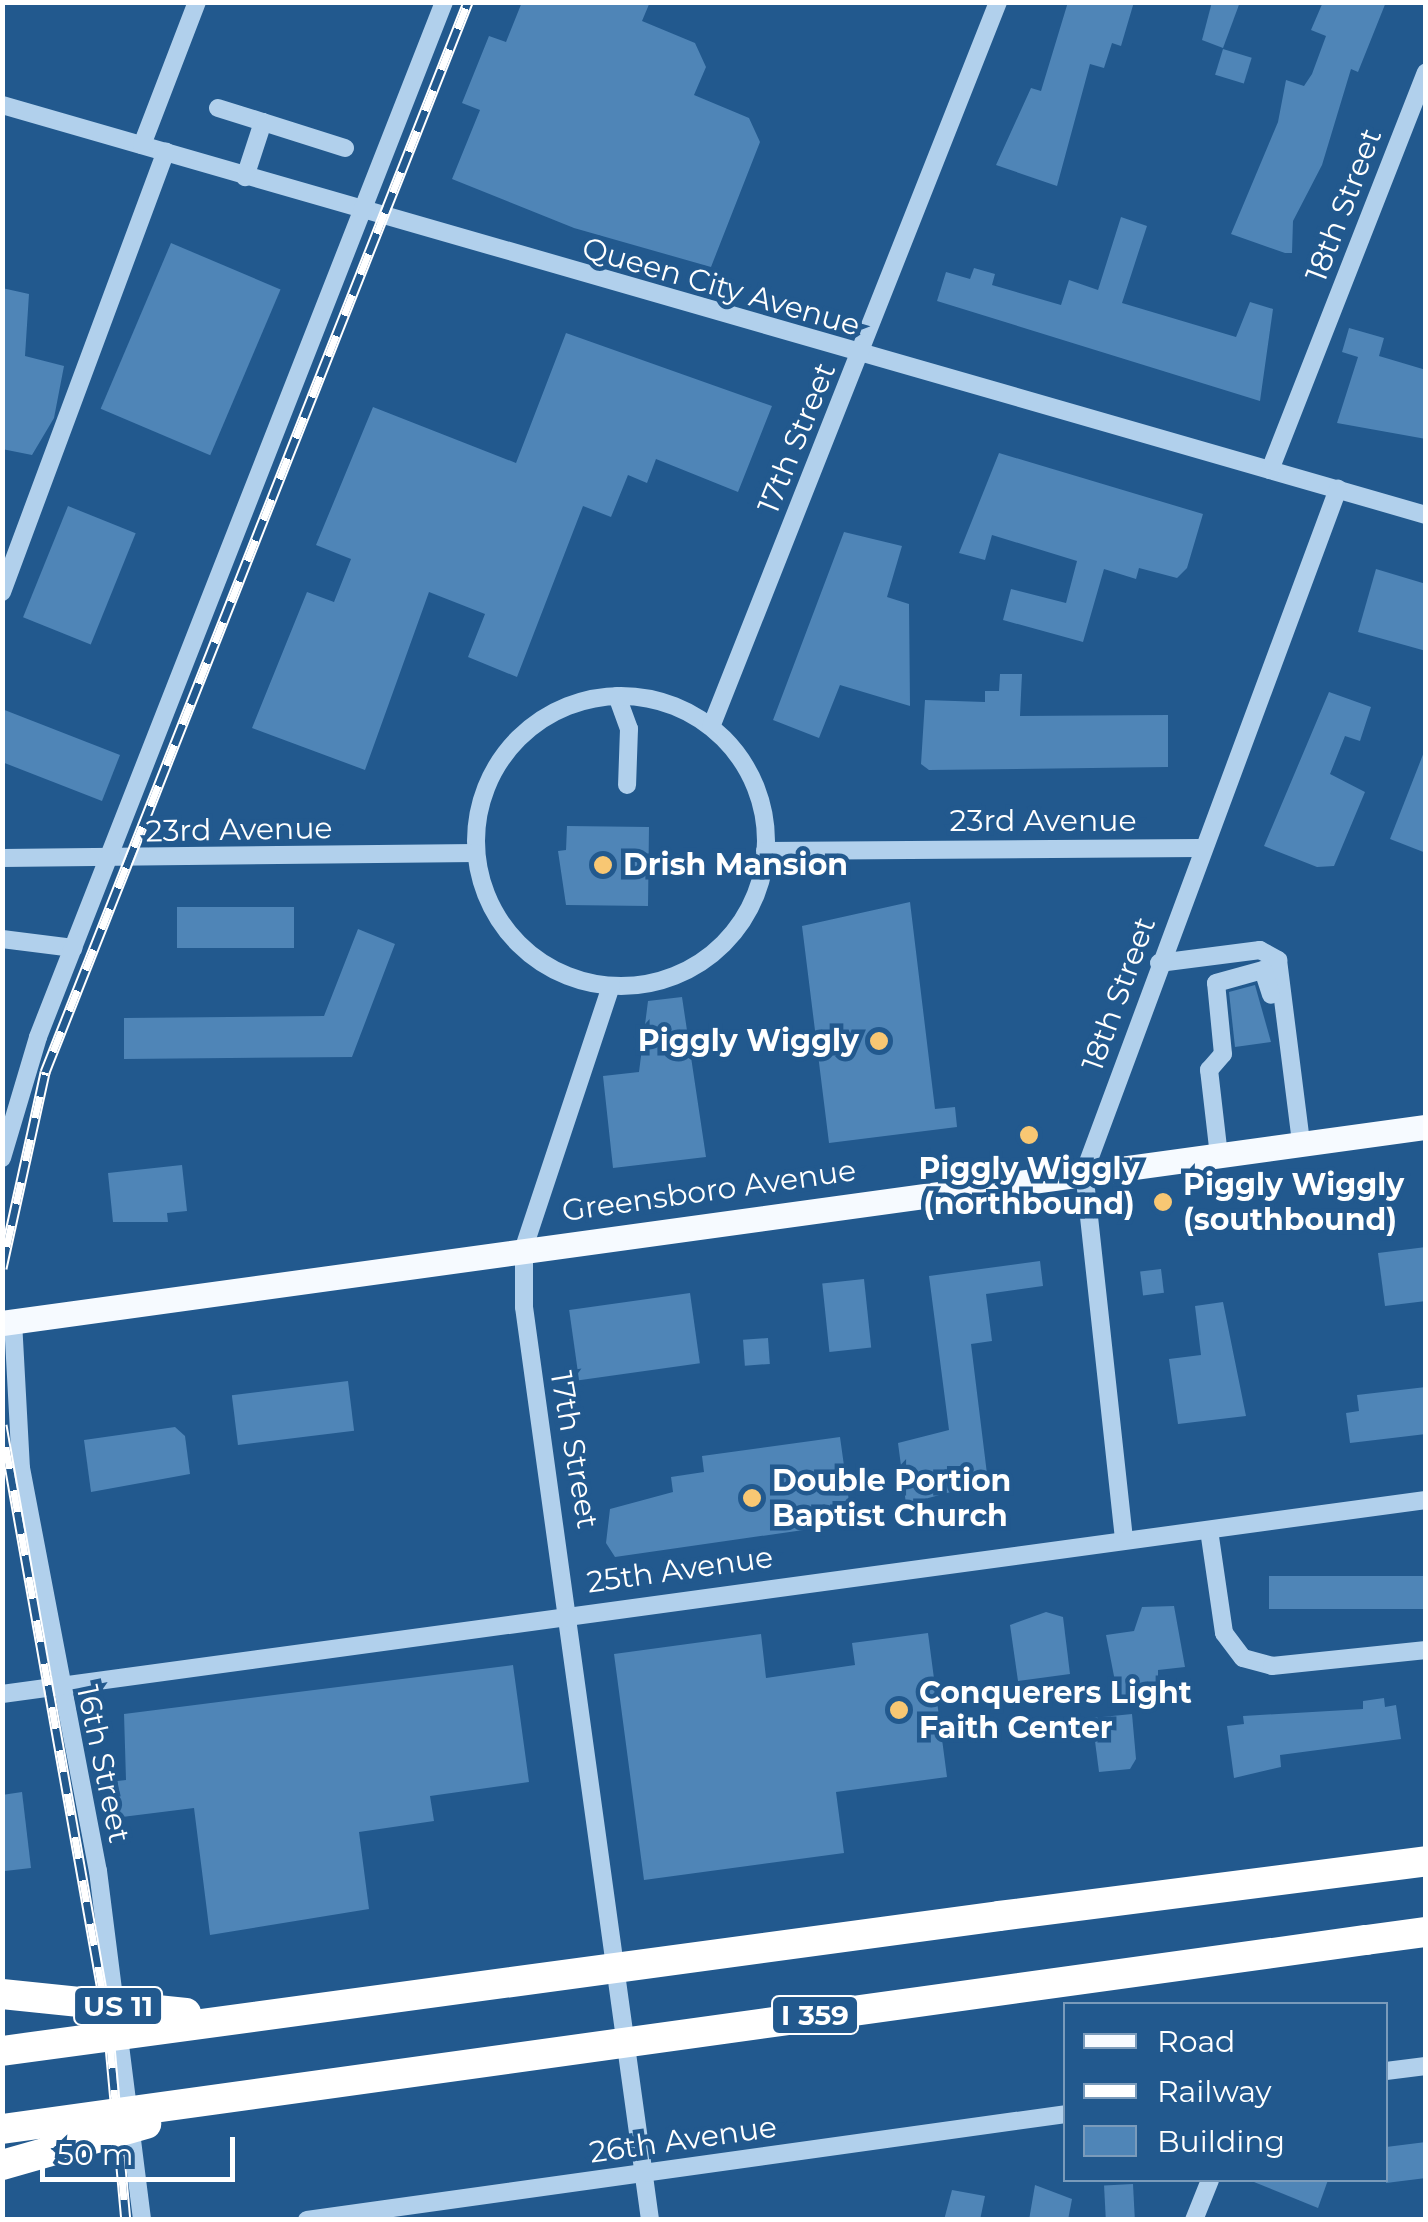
<!DOCTYPE html>
<style>
body{margin:0}
#map{position:relative;width:1428px;height:2222px;overflow:hidden;background:#22598e;font-family:Montserrat,sans-serif}
div>[style]{position:absolute}
.building>*{inset:0;background:#4f85b7;transform-origin:0 0}
.minor>*{height:18px;margin:-9px;padding:0 9px;transform-origin:9px;border-radius:9px;background:#b1d0ec}
.minor>.ring{margin:-9px;padding:0;box-sizing:content-box;background:none;border:18px solid #b1d0ec;border-radius:50%}
.major>*{height:25px;margin:-12.5px;padding:0 12.5px;transform-origin:12.5px;border-radius:12.5px;background:#f6faff}
.highway>*{height:30px;margin:-15px;padding:0 15px;transform-origin:15px;border-radius:15px;background:#fff}
.rail>*{height:11px;margin-top:-5.5px;transform-origin:0;background:repeating-linear-gradient(90deg,#22598e 0 22px,#fff 0 44px);box-sizing:border-box;border-block:2px solid #fff}
.highway-bridge>*{height:30px;margin:-15px;padding:0 15px;transform-origin:15px;border-radius:15px;background:#fff}
.dots>*{width:28px;height:28px;translate:-50% -50%;box-sizing:border-box;border:5px solid #22598e;border-radius:50%}
span{translate:-50% -50%;white-space:nowrap;text-align:center;line-height:1.15;-webkit-text-stroke:9px #22598e;paint-order:stroke}
.shield-label span{padding:2px 8px;background:#22598e;border:2px solid;border-radius:8px;-webkit-text-stroke-width:0}
.shield-label{font-size:28px;color:#fff;font-weight:700}
.street-label{font-size:30px;color:#fff}
.poi-label{font-size:30px;color:#fff;font-weight:700}
.left{translate:0 -50%;text-align:left}
.right{translate:-100% -50%;text-align:right}
.frame{position:absolute;inset:0;border:5px solid #fff;pointer-events:none}
.legend{position:absolute;left:1063px;top:2002px;width:325px;height:180px;box-sizing:border-box;background:#22598e;border:2px solid #7a9bbb;margin:0;padding:12px 18px;list-style:none;font-size:30px;color:#fff}
.legend li{display:flex;align-items:center;gap:20px;height:50px}
.legend b{width:50px;border:2px solid #7a9bbb}
.scale{position:absolute;left:40px;top:2137px;width:195px;height:45px;box-sizing:border-box;border:5px solid #fff;border-top:0;padding-left:12px;font-size:30px;line-height:35px;white-space:nowrap;color:#fff;-webkit-text-stroke:8px #22598e;paint-order:stroke}
</style>
<div id="map">
<div class="building">
<div style="clip-path:polygon(522px 2px,650px 2px,642px 21px,695px 43px,706px 67px,694px 95px,749px 118px,760px 142px,711px 267px,574px 228px,452px 179px,480px 110px,462px 103px,489px 36px,506px 42px)"></div>
<div style="clip-path:polygon(1068px 2px,1134px 2px,1121px 46px,1112px 43px,1104px 68px,1090px 64px,1057px 186px,996px 165px,1031px 88px,1041px 91px)"></div>
<div style="clip-path:polygon(1212px 2px,1240px 2px,1223px 48px,1202px 40px)"></div>
<div style="clip-path:polygon(1323px 2px,1386px 2px,1358px 72px,1351px 69px,1322px 165px,1293px 221px,1292px 253px,1285px 253px,1231px 234px,1278px 122px,1286px 80px,1304px 86px,1312px 74px,1326px 36px,1311px 30px)"></div>
<div style="left:1223px;top:49px;width:30px;height:27px;rotate:17deg"></div>
<div style="clip-path:polygon(1121px 217px,1147px 226px,1122px 303px,1236px 337px,1250px 302px,1273px 309px,1260px 401px,937px 301px,946px 272px,970px 279px,974px 268px,995px 274px,992px 285px,1061px 305px,1069px 280px,1098px 290px)"></div>
<div style="left:171px;top:243px;width:119px;height:180px;rotate:23deg"></div>
<div style="clip-path:polygon(2px 288px,29px 294px,25px 356px,64px 366px,54px 418px,32px 455px,2px 449px)"></div>
<div style="clip-path:polygon(1349px 328px,1384px 338px,1379px 356px,1426px 370px,1426px 439px,1337px 423px,1358px 357px,1342px 352px)"></div>
<div style="clip-path:polygon(566px 333px,772px 406px,738px 492px,656px 459px,647px 483px,628px 475px,611px 517px,583px 506px,517px 677px,468px 657px,485px 614px,429px 592px,365px 770px,252px 728px,307px 592px,334px 602px,351px 559px,316px 545px,373px 407px,516px 463px)"></div>
<div style="clip-path:polygon(999px 453px,1203px 514px,1187px 568px,1177px 578px,1139px 568px,1136px 579px,1104px 569px,1083px 642px,1003px 620px,1011px 589px,1066px 603px,1077px 561px,992px 535px,985px 560px,959px 553px)"></div>
<div style="left:68px;top:506px;width:73px;height:120px;rotate:22deg"></div>
<div style="clip-path:polygon(844px 532px,902px 546px,887px 597px,909px 604px,910px 706px,840px 685px,819px 738px,773px 720px)"></div>
<div style="clip-path:polygon(1376px 569px,1426px 584px,1426px 651px,1358px 632px)"></div>
<div style="clip-path:polygon(1000px 674px,1022px 674px,1020px 716px,1168px 715px,1168px 767px,929px 770px,921px 764px,925px 700px,985px 702px,985px 691px,999px 691px)"></div>
<div style="clip-path:polygon(1329px 692px,1371px 707px,1360px 741px,1345px 736px,1330px 774px,1365px 792px,1334px 866px,1317px 867px,1264px 846px)"></div>
<div style="clip-path:polygon(2px 709px,120px 755px,102px 801px,2px 762px)"></div>
<div style="clip-path:polygon(1424px 752px,1426px 752px,1426px 853px,1390px 839px)"></div>
<div style="clip-path:polygon(567px 826px,649px 827px,648px 906px,566px 905px,558px 851px,566px 850px)"></div>
<div style="clip-path:polygon(910px 902px,935px 1109px,955px 1107px,957px 1127px,829px 1143px,802px 926px)"></div>
<div style="left:294px;top:907px;width:41px;height:117px;rotate:90deg"></div>
<div style="clip-path:polygon(358px 929px,395px 944px,352px 1057px,124px 1059px,124px 1018px,324px 1016px)"></div>
<div style="clip-path:polygon(1255px 985px,1271px 1042px,1235px 1047px,1229px 992px)"></div>
<div style="clip-path:polygon(682px 997px,706px 1157px,613px 1168px,603px 1076px,639px 1072px,648px 1001px)"></div>
<div style="clip-path:polygon(182px 1165px,187px 1211px,167px 1213px,168px 1222px,113px 1222px,108px 1173px)"></div>
<div style="clip-path:polygon(1426px 1247px,1426px 1301px,1385px 1306px,1378px 1253px)"></div>
<div style="clip-path:polygon(1040px 1261px,1043px 1286px,986px 1294px,992px 1341px,971px 1344px,988px 1482px,906px 1504px,898px 1443px,949px 1430px,929px 1276px)"></div>
<div style="left:1161px;top:1269px;width:24px;height:21px;rotate:83deg"></div>
<div style="left:864px;top:1279px;width:69px;height:42px;rotate:84deg"></div>
<div style="left:690px;top:1293px;width:71px;height:122px;rotate:82deg"></div>
<div style="clip-path:polygon(1223px 1302px,1246px 1416px,1178px 1424px,1169px 1359px,1201px 1355px,1195px 1306px)"></div>
<div style="left:768px;top:1338px;width:26px;height:25px;rotate:86deg"></div>
<div style="left:348px;top:1381px;width:50px;height:117px;rotate:83deg"></div>
<div style="clip-path:polygon(1426px 1387px,1426px 1434px,1350px 1443px,1346px 1413px,1359px 1411px,1357px 1395px)"></div>
<div style="clip-path:polygon(175px 1427px,185px 1436px,190px 1474px,91px 1492px,84px 1440px)"></div>
<div style="clip-path:polygon(840px 1437px,852px 1523px,615px 1557px,606px 1543px,610px 1509px,673px 1492px,671px 1477px,704px 1472px,702px 1456px)"></div>
<div style="left:1426px;top:1576px;width:33px;height:157px;rotate:90deg"></div>
<div style="clip-path:polygon(1174px 1606px,1185px 1667px,1158px 1670px,1158px 1703px,1120px 1707px,1106px 1635px,1134px 1631px,1142px 1607px)"></div>
<div style="clip-path:polygon(1046px 1612px,1063px 1617px,1070px 1674px,1018px 1681px,1010px 1625px)"></div>
<div style="clip-path:polygon(928px 1633px,947px 1777px,836px 1792px,844px 1853px,644px 1880px,614px 1654px,761px 1634px,766px 1678px,855px 1665px,852px 1643px)"></div>
<div style="clip-path:polygon(513px 1665px,529px 1782px,430px 1796px,434px 1821px,359px 1832px,369px 1909px,210px 1935px,194px 1808px,106px 1819px,101px 1783px,126px 1780px,124px 1714px)"></div>
<div style="clip-path:polygon(1384px 1698px,1385px 1707px,1396px 1705px,1401px 1739px,1280px 1755px,1281px 1767px,1234px 1778px,1227px 1726px,1244px 1724px,1243px 1716px,1363px 1709px,1363px 1701px)"></div>
<div style="clip-path:polygon(1132px 1714px,1136px 1759px,1130px 1769px,1099px 1772px,1092px 1718px)"></div>
<div style="clip-path:polygon(22px 1792px,31px 1868px,5px 1871px,2px 1795px)"></div>
<div style="clip-path:polygon(1426px 2142px,1426px 2178px,1386px 2183px,1386px 2147px)"></div>
<div style="clip-path:polygon(1249px 2180px,1328px 2180px,1318px 2208px)"></div>
<div style="left:1133px;top:2184px;width:36px;height:29px;rotate:87deg"></div>
<div style="clip-path:polygon(1035px 2185px,1072px 2199px,1068px 2220px,1029px 2220px)"></div>
<div style="clip-path:polygon(952px 2190px,985px 2196px,980px 2220px,944px 2220px)"></div>
</div>
<div class="minor">
<div style="left:2px;top:105px;width:1482px;rotate:16.06deg"></div>
<div style="left:218px;top:108px;width:47px;rotate:17.3deg"></div>
<div style="left:263px;top:122px;width:58px;rotate:108.1deg"></div>
<div style="left:263px;top:122px;width:86px;rotate:17.6deg"></div>
<div style="left:142px;top:145px;width:153px;rotate:-69deg"></div>
<div style="left:1270px;top:470px;width:427px;rotate:-68.6deg"></div>
<div style="left:2px;top:592px;width:470px;rotate:-69.6deg"></div>
<div style="left:617px;top:696px;width:35px;rotate:70deg"></div>
<div style="left:629px;top:729px;width:56px;rotate:92deg"></div>
<div class="ring" style="left:476px;top:696px;width:272px;height:272px"></div>
<div style="left:711px;top:727px;width:780px;rotate:-68.4deg"></div>
<div style="left:765px;top:851px;width:435px;rotate:-0.4deg"></div>
<div style="left:2px;top:858px;width:474px;rotate:-0.6deg"></div>
<div style="left:2px;top:939px;width:72px;rotate:7.2deg"></div>
<div style="left:1159px;top:963px;width:102px;rotate:-7.3deg"></div>
<div style="left:1260px;top:950px;width:21px;rotate:29deg"></div>
<div style="left:1278px;top:960px;width:184px;rotate:82.8deg"></div>
<div style="left:611px;top:986px;width:276px;rotate:108.4deg"></div>
<div style="left:524px;top:1248px;width:59px;rotate:90deg"></div>
<div style="left:524px;top:1307px;width:922px;rotate:82.14deg"></div>
<div style="left:1219px;top:1156px;width:87px;rotate:-96.6deg"></div>
<div style="left:1209px;top:1070px;width:21px;rotate:-49deg"></div>
<div style="left:1223px;top:1054px;width:71px;rotate:-95.6deg"></div>
<div style="left:1216px;top:983px;width:49px;rotate:-15.5deg"></div>
<div style="left:1263px;top:970px;width:26px;rotate:72deg"></div>
<div style="left:2px;top:1158px;width:126px;rotate:-73.4deg"></div>
<div style="left:38px;top:1037px;width:1112px;rotate:-68.58deg"></div>
<div style="left:13px;top:1321px;width:147px;rotate:86.9deg"></div>
<div style="left:21px;top:1468px;width:410px;rotate:79.2deg"></div>
<div style="left:98px;top:1871px;width:352px;rotate:82.8deg"></div>
<div style="left:1209px;top:1530px;width:104px;rotate:81.7deg"></div>
<div style="left:1224px;top:1633px;width:31px;rotate:53deg"></div>
<div style="left:1243px;top:1658px;width:30px;rotate:15deg"></div>
<div style="left:1272px;top:1666px;width:155px;rotate:-5.9deg"></div>
<div style="left:1124px;top:1539px;width:368px;rotate:-96.2deg"></div>
<div style="left:1084px;top:1173px;width:730px;rotate:-69.63deg"></div>
<div style="left:2px;top:1694px;width:1437px;rotate:-7.76deg"></div>
<div style="left:1386px;top:2071px;width:40px;rotate:-7.1deg"></div>
<div style="left:307px;top:2220px;width:766px;rotate:-7.95deg"></div>
<div style="left:1194px;top:2220px;width:43px;rotate:-68.2deg"></div>
</div>
<div class="major">
<div style="left:2px;top:1323px;width:1437px;rotate:-7.84deg"></div>
</div>
<div class="highway">
<div style="left:999px;top:1916px;width:431px;rotate:-7.3deg"></div>
<div style="left:1366px;top:1940px;width:61px;rotate:-7.6deg"></div>
</div>
<div class="rail">
<div style="left:2px;top:1268px;width:201px;rotate:-77.6deg"></div>
<div style="left:45px;top:1072px;width:1151px;rotate:-68.43deg"></div>
<div style="left:2px;top:1425px;width:608px;rotate:79.96deg"></div>
<div style="left:108px;top:2024px;width:197px;rotate:84.8deg"></div>
</div>
<div class="highway-bridge">
<div style="left:2px;top:1994px;width:185px;rotate:5.9deg"></div>
<div style="left:2px;top:2051px;width:1006px;rotate:-7.71deg"></div>
<div style="left:2px;top:2129px;width:1377px;rotate:-7.89deg"></div>
<div style="left:2px;top:2165px;width:150px;rotate:-15.9deg"></div>
</div>
<div class="dots">
<div style="left:603px;top:865px;background:#f8c773"></div>
<div style="left:879px;top:1041px;background:#f8c773"></div>
<div style="left:1029px;top:1135px;background:#f8c773"></div>
<div style="left:1163px;top:1202px;background:#f8c773"></div>
<div style="left:752px;top:1498px;background:#f8c773"></div>
<div style="left:899px;top:1710px;background:#f8c773"></div>
</div>
<div class="shield-label">
<span style="left:118px;top:2006px">US 11</span>
<span style="left:815px;top:2015px">I 359</span>
</div>
<div class="street-label">
<span style="left:1344px;top:205px;rotate:-69deg">18th Street</span>
<span style="left:721px;top:287px;rotate:16deg">Queen City Avenue</span>
<span style="left:797px;top:438px;rotate:-68deg">17th Street</span>
<span style="left:1043px;top:821px">23rd Avenue</span>
<span style="left:239px;top:830px;rotate:-1deg">23rd Avenue</span>
<span style="left:1119px;top:994px;rotate:-70deg">18th Street</span>
<span style="left:709px;top:1191px;rotate:-8deg">Greensboro Avenue</span>
<span style="left:574px;top:1450px;rotate:80deg">17th Street</span>
<span style="left:680px;top:1570px;rotate:-8deg">25th Avenue</span>
<span style="left:103px;top:1764px;rotate:78deg">16th Street</span>
<span style="left:683px;top:2140px;rotate:-8deg">26th Avenue</span>
</div>
<div class="poi-label">
<span class="left" style="left:623px;top:865px">Drish Mansion</span>
<span class="right" style="left:859px;top:1041px">Piggly Wiggly</span>
<span style="left:1029px;top:1186px">Piggly Wiggly<br>(northbound)</span>
<span class="left" style="left:1183px;top:1202px">Piggly Wiggly<br>(southbound)</span>
<span class="left" style="left:772px;top:1498px">Double Portion<br>Baptist Church</span>
<span class="left" style="left:919px;top:1710px">Conquerers Light<br>Faith Center</span>
</div>
<div class="frame"></div>
<ul class="legend">
<li><b style="height:12px;background:#f6faff"></b>Road</li>
<li><b style="height:12px;background:#fff"></b>Railway</li>
<li><b style="height:28px;background:#4f85b7"></b>Building</li>
</ul>
<div class="scale">50 m</div>
</div>
